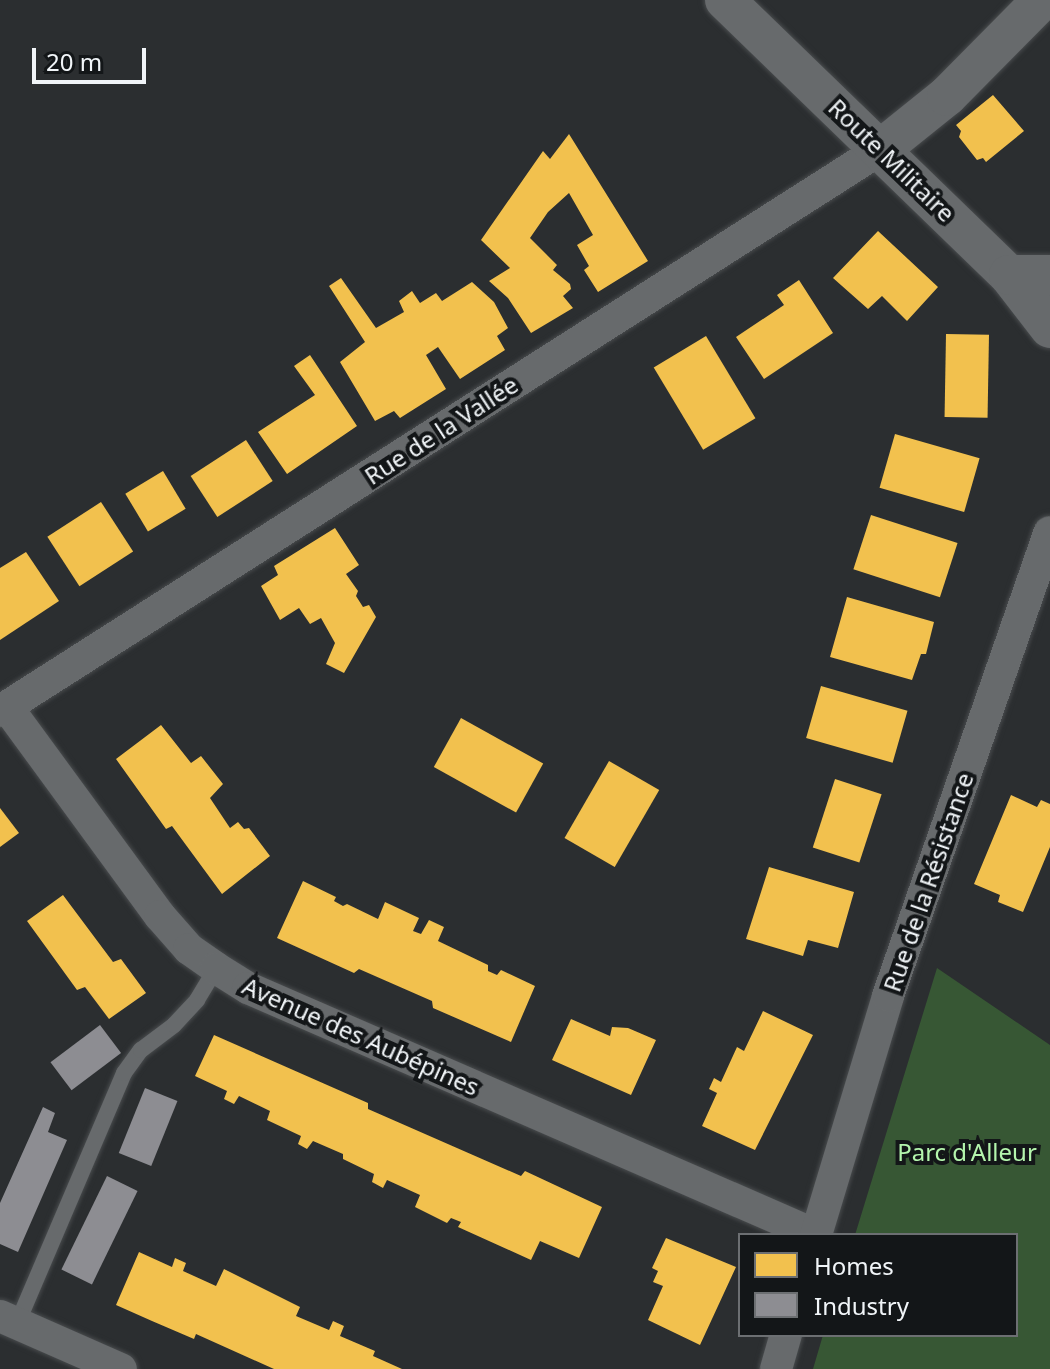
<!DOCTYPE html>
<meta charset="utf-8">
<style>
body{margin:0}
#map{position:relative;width:1050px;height:1369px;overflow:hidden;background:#2b2e30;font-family:"Noto Sans",sans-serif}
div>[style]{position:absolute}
.green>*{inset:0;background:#375734}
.homes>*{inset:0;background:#f2c14e;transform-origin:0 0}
.industry>*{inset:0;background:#8d8d92;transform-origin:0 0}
.roads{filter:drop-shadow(0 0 2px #484b4d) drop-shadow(0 0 2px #484b4d)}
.service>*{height:16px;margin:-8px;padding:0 8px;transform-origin:8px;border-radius:8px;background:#676a6c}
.minor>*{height:32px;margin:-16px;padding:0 16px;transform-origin:16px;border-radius:16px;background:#676a6c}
.tertiary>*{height:40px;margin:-20px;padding:0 20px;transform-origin:20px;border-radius:20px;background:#676a6c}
span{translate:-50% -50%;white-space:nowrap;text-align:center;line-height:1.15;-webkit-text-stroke:8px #131618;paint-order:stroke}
.street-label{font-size:24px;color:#f1f5f8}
.park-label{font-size:24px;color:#b4f5ad}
.legend{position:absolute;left:738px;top:1233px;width:280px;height:104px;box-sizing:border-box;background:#131618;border:2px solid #6c6f72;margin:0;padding:10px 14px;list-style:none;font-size:24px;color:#f1f5f8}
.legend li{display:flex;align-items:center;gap:16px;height:40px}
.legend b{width:40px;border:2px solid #6c6f72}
.scale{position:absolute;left:32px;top:48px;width:114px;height:36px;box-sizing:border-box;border:4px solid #f1f5f8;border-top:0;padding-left:10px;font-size:24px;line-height:28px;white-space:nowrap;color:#f1f5f8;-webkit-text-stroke:6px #131618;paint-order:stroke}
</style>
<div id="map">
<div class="green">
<div style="clip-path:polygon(937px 968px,1050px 1045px,1050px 1369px,813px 1369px,823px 1335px,1016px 1335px,1016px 1235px,855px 1235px)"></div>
</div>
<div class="homes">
<div style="clip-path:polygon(993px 95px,1024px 131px,986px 162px,983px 158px,977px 160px,959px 137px,961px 131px,956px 125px)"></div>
<div style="clip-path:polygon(569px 134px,648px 261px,598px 292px,584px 270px,589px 266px,577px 245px,593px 235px,569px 193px,548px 212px,530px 238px,557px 265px,553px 270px,570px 284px,571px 289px,563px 296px,573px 308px,531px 333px,508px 298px,489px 281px,510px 268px,481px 240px,543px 151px,550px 159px)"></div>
<div style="clip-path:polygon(878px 231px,938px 287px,907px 321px,882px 296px,868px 309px,833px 278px)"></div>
<div style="clip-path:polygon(341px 278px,376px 328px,404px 312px,399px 301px,412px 291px,420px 303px,436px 293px,442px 301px,472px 282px,494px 302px,508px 328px,497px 336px,505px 350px,460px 379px,438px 347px,426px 355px,446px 389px,400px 418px,394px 411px,375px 421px,340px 362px,365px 342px,329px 286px)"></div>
<div style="clip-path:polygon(799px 280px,833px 333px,764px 379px,736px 337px,784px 305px,777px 295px)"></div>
<div style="left:946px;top:334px;width:43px;height:83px;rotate:1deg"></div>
<div style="left:706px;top:336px;width:96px;height:61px;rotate:59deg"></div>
<div style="clip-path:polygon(310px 355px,357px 426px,287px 474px,258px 432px,315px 395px,294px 366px)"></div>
<div style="left:895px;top:434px;width:88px;height:56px;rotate:16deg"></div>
<div style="left:246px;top:440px;width:49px;height:66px;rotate:57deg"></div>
<div style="left:163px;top:471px;width:44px;height:44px;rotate:59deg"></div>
<div style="left:101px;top:502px;width:59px;height:64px;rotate:57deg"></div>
<div style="left:871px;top:515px;width:91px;height:57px;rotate:18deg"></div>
<div style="clip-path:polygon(335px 528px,359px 565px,346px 574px,358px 591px,356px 596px,363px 607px,369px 605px,376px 617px,344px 673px,326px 664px,335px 643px,321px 618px,310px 624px,299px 608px,280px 620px,261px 586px,278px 575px,274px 566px)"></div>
<div style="clip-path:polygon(26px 552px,59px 601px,0 640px,0 568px)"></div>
<div style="clip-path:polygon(847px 597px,934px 622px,926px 654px,921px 654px,912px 680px,830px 657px)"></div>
<div style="left:821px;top:686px;width:90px;height:54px;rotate:16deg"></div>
<div style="left:461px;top:718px;width:94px;height:56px;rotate:29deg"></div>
<div style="clip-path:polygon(161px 725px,191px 763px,201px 756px,223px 784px,210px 798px,230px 828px,238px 822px,244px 829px,249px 828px,270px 856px,222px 894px,172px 826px,166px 829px,116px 759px)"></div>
<div style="left:609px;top:761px;width:58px;height:89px;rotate:30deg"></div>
<div style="left:835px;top:779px;width:49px;height:72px;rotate:18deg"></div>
<div style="clip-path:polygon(1011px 795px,1037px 807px,1041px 800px,1050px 804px,1050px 847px,1023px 912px,998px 902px,1000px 895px,974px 884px)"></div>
<div style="clip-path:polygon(0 808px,19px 833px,0 847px)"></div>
<div style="clip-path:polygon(769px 867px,854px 892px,838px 948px,808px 940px,803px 956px,746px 939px)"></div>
<div style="clip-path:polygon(303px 881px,336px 897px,334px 901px,343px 906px,347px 904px,378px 919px,385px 902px,419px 918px,413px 931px,421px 934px,429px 920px,444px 927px,438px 941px,488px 965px,488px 971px,497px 975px,501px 970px,535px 986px,511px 1042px,433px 1008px,432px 1001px,359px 969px,354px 973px,277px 938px)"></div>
<div style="clip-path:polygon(63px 895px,113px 962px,121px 959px,146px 993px,109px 1019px,85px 987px,77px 990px,27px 921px)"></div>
<div style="clip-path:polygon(763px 1011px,813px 1035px,755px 1150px,702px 1126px,717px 1093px,709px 1089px,714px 1078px,721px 1082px,737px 1047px,744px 1051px)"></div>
<div style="clip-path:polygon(571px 1019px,610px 1036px,612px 1027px,628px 1028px,656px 1040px,631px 1095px,552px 1060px)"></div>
<div style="clip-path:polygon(214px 1035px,368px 1103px,368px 1109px,521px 1176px,525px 1171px,602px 1207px,579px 1258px,540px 1241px,531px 1260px,458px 1227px,461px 1222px,451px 1218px,447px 1223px,415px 1207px,420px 1195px,387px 1180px,383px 1188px,372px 1182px,374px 1174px,343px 1159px,343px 1154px,313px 1141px,307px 1149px,298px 1144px,301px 1136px,267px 1120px,270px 1111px,239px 1096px,234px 1104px,224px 1099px,227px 1091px,195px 1076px)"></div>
<div style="clip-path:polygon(666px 1238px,736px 1267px,700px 1345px,648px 1320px,663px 1286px,653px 1282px,658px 1271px,652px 1268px)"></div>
<div style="clip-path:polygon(139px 1252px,172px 1267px,175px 1258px,186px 1263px,183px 1271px,216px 1286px,224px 1269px,300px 1307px,296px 1316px,329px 1330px,333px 1321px,344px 1326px,340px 1336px,375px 1351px,373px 1356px,402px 1369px,274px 1369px,196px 1334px,194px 1339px,152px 1321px,116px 1305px)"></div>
</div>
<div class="industry">
<div style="left:100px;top:1025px;width:35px;height:62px;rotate:53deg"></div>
<div style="left:145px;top:1088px;width:35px;height:70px;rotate:22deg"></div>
<div style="clip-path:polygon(43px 1107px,55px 1113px,48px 1132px,67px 1140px,18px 1252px,0 1244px,0 1203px)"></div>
<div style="left:107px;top:1176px;width:34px;height:104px;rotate:26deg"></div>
</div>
<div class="roads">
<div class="service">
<div style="left:17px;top:1324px;width:273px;rotate:-66.9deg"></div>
<div style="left:124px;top:1073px;width:29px;rotate:-54deg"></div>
<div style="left:141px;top:1050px;width:41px;rotate:-37.1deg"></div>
<div style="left:174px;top:1025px;width:34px;rotate:-47deg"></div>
<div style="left:197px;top:1000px;width:37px;rotate:-59deg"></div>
</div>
<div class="minor">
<div style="left:7px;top:707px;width:259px;rotate:53.8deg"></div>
<div style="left:160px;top:916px;width:44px;rotate:48.7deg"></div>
<div style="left:189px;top:949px;width:33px;rotate:35deg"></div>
<div style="left:216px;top:968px;width:38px;rotate:32deg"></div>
<div style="left:248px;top:988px;width:619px;rotate:23.5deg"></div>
<div style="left:0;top:711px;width:1045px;rotate:-32.53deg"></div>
<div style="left:816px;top:1235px;width:250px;rotate:-73.2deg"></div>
<div style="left:888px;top:996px;width:491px;rotate:-70.8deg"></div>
<div style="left:0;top:1316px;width:132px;rotate:23.7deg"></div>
<div style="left:776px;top:1369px;width:35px;rotate:-74deg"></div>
</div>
<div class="tertiary">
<div style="left:725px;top:0;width:395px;rotate:44.1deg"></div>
<div style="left:1009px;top:275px;width:67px;rotate:52.3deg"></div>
<div style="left:881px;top:149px;width:85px;rotate:-38.8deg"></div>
<div style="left:947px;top:96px;width:135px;rotate:-45.3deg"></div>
<div style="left:1009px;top:275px;width:41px"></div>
</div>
</div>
<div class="street-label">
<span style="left:892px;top:160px;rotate:44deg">Route Militaire</span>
<span style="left:441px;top:430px;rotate:-33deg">Rue de la Vallée</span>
<span style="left:928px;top:882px;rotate:-71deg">Rue de la Résistance</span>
<span style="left:361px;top:1036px;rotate:24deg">Avenue des Aubépines</span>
</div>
<div class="park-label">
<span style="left:967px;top:1152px">Parc d'Alleur</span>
</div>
<ul class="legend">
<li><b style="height:22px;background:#f2c14e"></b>Homes</li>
<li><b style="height:22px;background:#8d8d92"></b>Industry</li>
</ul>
<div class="scale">20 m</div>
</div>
